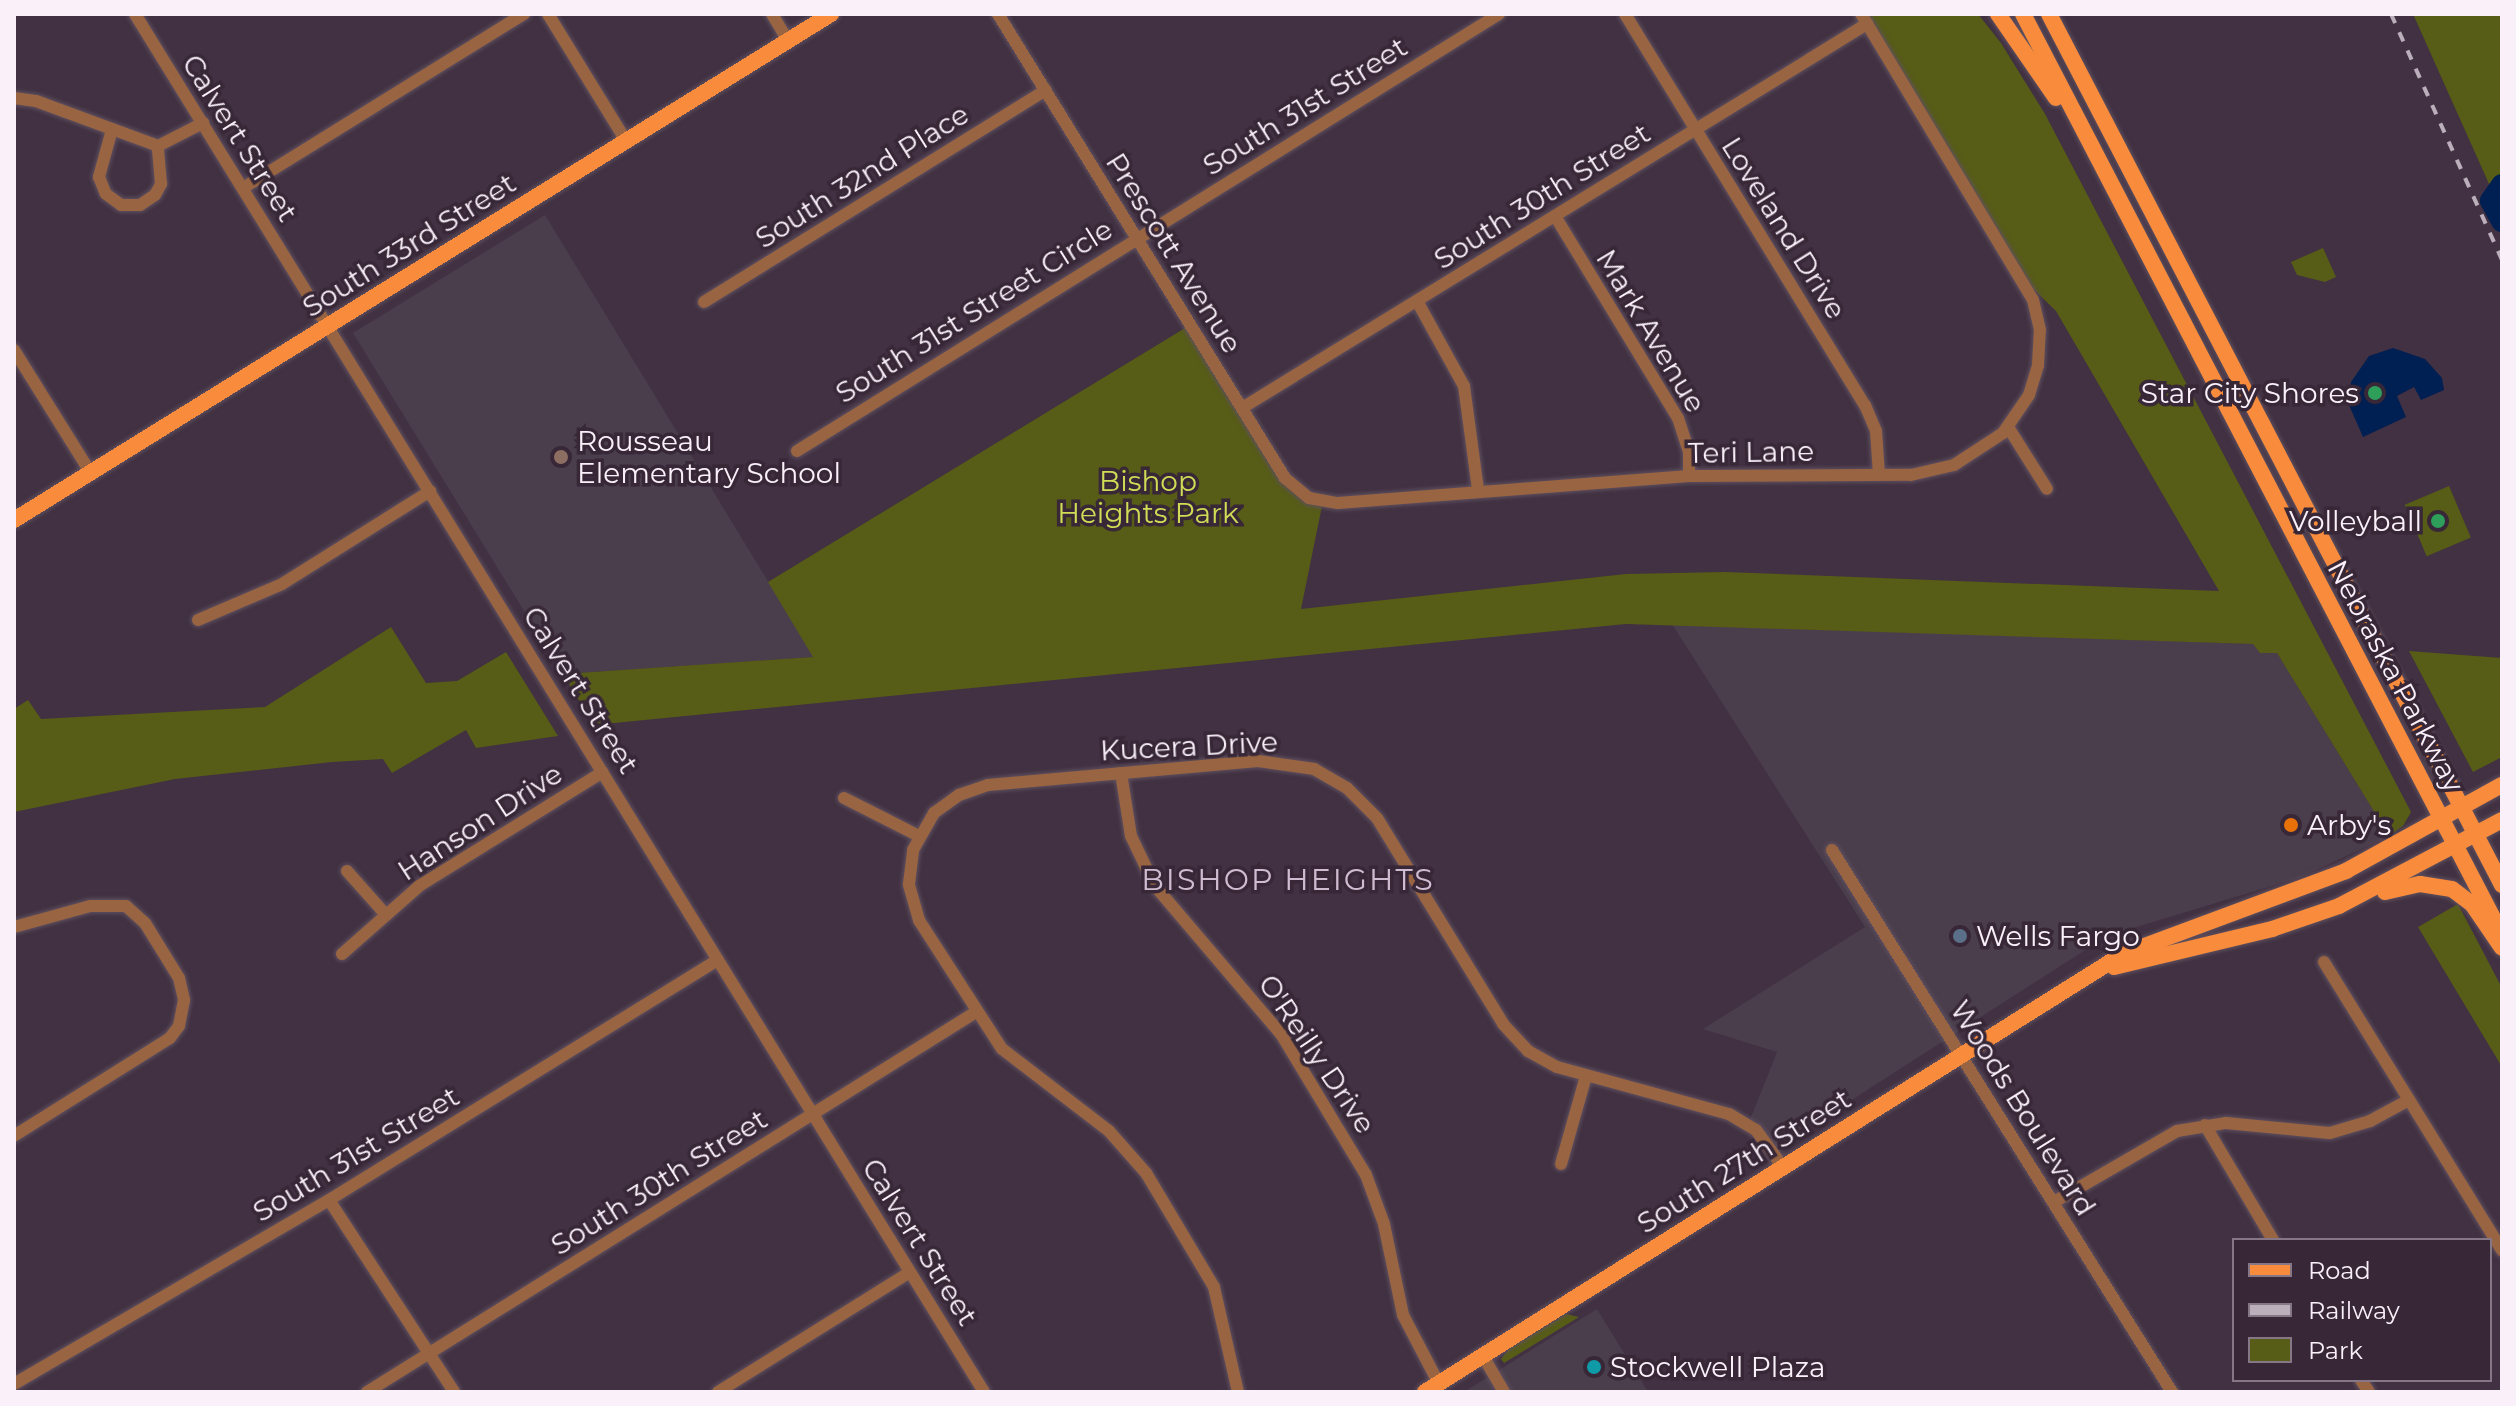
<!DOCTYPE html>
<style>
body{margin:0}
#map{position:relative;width:2516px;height:1406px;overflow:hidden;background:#413142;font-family:Montserrat,sans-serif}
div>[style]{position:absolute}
.commercial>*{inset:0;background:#4b3e4c}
.education>*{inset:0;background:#4a3e4d}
.green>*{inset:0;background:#575c17;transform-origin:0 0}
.water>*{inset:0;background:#001f52}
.river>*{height:22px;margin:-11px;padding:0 11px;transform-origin:11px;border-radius:11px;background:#001f52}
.roads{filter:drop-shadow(0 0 2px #5f505f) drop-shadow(0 0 2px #5f505f)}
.minor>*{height:12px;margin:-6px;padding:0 6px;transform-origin:6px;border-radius:6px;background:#996441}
.major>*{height:16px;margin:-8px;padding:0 8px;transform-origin:8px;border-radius:8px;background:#f88c3c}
.rail>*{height:4px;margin-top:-2px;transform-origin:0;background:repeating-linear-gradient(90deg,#bcafbc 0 10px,transparent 0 20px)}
.dots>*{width:22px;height:22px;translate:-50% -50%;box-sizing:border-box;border:4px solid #372737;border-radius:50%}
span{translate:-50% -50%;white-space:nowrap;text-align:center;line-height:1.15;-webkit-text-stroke:7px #372737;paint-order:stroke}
.street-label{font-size:28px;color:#faf0fa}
.poi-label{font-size:28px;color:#faf0fa}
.right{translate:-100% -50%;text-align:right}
.left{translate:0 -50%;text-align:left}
.park-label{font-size:28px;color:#d0dc55}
.neighbourhood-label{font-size:30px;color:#d0bcd1;letter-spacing:2px}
.frame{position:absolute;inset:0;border:16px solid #faf0fa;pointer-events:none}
.legend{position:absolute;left:2232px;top:1238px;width:260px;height:144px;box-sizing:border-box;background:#372737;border:2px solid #857785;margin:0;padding:10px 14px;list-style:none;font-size:24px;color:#faf0fa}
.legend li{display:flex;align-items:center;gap:16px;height:40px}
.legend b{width:40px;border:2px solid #857785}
</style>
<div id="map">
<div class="commercial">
<div style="clip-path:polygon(1672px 624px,2253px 644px,2277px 653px,2389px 836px,2301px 877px,2107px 936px,1772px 1151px,1748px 1125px,1777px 1052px,1703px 1029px,1865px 927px)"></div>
<div style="clip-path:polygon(1597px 1309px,1648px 1392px,1464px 1392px)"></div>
</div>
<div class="education">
<div style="clip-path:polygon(545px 215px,814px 657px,563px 674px,353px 333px)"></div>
</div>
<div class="green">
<div style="clip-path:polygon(1861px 14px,1978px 14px,2001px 43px,2045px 114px,2411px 812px,2403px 826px,2389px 836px,2277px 653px,2260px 653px,2253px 644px,1626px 624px,594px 725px,563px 674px,813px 657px,768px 582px,1190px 325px,1285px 478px,1323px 501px,1301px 609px,1626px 574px,1725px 572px,2219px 591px,2056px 311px,2024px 280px)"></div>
<div style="clip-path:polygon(2413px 14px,2502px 14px,2502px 213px)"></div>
<div style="clip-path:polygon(2323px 248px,2336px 277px,2325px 282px,2297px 275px,2291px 262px)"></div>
<div style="left:2449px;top:486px;width:56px;height:48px;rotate:67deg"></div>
<div style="clip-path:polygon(391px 627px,426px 683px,457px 681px,506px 652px,558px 736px,476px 748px,466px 730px,392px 773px,383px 759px,332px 762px,175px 779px,14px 812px,14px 709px,28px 700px,41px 719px,265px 707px)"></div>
<div style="clip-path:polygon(2409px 651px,2502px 658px,2502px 757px,2473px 772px)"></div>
<div style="clip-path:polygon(2458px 904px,2502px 988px,2502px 1067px,2418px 927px)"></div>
<div style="clip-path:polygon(1566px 1314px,1579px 1317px,1504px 1363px,1501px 1359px,1509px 1349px)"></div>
</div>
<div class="water">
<div style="clip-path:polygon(2393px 348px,2425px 359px,2442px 378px,2444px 390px,2421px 400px,2414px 387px,2397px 396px,2406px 417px,2363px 437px,2349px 405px,2351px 382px,2369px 356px)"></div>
</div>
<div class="river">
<div style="left:2502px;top:185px;width:19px;rotate:125deg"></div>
<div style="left:2491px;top:201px;width:23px;rotate:61deg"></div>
</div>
<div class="roads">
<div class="minor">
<div style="left:135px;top:14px;width:1619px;rotate:58.36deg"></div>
<div style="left:548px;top:14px;width:149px;rotate:58.4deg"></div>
<div style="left:772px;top:14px;width:31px;rotate:59deg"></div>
<div style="left:998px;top:14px;width:546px;rotate:58.26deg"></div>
<div style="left:1285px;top:478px;width:31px;rotate:40deg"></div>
<div style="left:1309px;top:498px;width:29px;rotate:10deg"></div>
<div style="left:1338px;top:503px;width:352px;rotate:-4.4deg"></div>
<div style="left:1689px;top:476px;width:222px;rotate:-0.3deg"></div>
<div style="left:1911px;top:475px;width:44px;rotate:-13.1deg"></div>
<div style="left:1954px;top:465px;width:59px;rotate:-33.1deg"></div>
<div style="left:2003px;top:433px;width:46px;rotate:-55.6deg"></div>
<div style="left:2029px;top:395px;width:31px;rotate:-73deg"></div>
<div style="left:2038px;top:365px;width:35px;rotate:-87deg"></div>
<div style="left:2040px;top:330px;width:31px;rotate:-103deg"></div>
<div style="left:2033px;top:300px;width:334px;rotate:-121deg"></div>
<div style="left:1625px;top:14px;width:459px;rotate:58.5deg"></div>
<div style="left:1865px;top:405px;width:28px;rotate:67deg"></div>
<div style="left:1876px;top:431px;width:44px;rotate:86.1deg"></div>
<div style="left:14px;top:98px;width:22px;rotate:8deg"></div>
<div style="left:36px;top:101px;width:130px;rotate:20.2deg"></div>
<div style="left:158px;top:146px;width:51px;rotate:-27.1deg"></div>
<div style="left:111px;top:133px;width:46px;rotate:105.3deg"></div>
<div style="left:99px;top:177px;width:18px;rotate:68deg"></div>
<div style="left:106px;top:194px;width:19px;rotate:36deg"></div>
<div style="left:121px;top:205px;width:19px"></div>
<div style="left:140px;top:205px;width:18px;rotate:-34deg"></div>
<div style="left:155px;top:195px;width:13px;rotate:-61deg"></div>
<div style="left:161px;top:184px;width:38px;rotate:-95deg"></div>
<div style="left:243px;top:188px;width:331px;rotate:-31.8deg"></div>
<div style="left:1555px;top:216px;width:237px;rotate:58.7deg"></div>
<div style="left:1678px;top:418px;width:35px;rotate:72deg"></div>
<div style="left:1689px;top:451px;width:25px;rotate:90deg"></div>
<div style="left:1417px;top:301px;width:97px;rotate:61.1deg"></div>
<div style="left:1464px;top:386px;width:105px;rotate:82.3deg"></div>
<div style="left:704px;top:302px;width:402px;rotate:-31.8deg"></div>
<div style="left:14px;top:350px;width:145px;rotate:58deg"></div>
<div style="left:1242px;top:408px;width:734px;rotate:-31.57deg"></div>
<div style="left:2008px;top:427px;width:73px;rotate:57.8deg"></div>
<div style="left:797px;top:451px;width:827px;rotate:-31.9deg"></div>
<div style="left:198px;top:620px;width:91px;rotate:-23.2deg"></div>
<div style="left:282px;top:584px;width:175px;rotate:-32.1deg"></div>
<div style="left:1121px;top:773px;width:64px;rotate:81deg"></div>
<div style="left:1131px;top:836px;width:55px;rotate:64.4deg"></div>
<div style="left:1155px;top:886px;width:194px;rotate:49.6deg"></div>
<div style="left:1281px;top:1034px;width:165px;rotate:58.9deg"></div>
<div style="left:1366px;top:1175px;width:52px;rotate:69.8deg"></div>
<div style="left:1384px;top:1224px;width:93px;rotate:78.2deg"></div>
<div style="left:1403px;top:1315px;width:78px;rotate:62.4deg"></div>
<div style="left:844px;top:798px;width:84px;rotate:26.9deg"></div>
<div style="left:1832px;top:850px;width:640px;rotate:57.9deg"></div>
<div style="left:347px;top:871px;width:59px;rotate:48.4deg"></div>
<div style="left:14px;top:927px;width:79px;rotate:-15.4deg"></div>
<div style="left:90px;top:906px;width:36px"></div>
<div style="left:126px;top:906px;width:25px;rotate:42deg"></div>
<div style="left:145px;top:923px;width:65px;rotate:58.3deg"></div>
<div style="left:179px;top:978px;width:23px;rotate:77deg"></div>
<div style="left:184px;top:1000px;width:26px;rotate:101deg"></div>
<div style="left:179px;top:1026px;width:15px;rotate:127deg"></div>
<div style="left:170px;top:1038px;width:184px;rotate:147.9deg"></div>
<div style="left:342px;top:954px;width:103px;rotate:-41.4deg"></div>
<div style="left:419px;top:886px;width:216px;rotate:-31.8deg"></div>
<div style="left:2324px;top:962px;width:339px;rotate:58.3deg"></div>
<div style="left:2205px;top:1125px;width:134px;rotate:59.4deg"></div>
<div style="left:1561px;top:1164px;width:91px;rotate:-74.1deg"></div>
<div style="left:329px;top:1200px;width:229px;rotate:56.9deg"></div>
<div style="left:2054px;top:1202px;width:142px;rotate:-30deg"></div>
<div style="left:2177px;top:1131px;width:50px;rotate:-9.3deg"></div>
<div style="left:2226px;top:1123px;width:104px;rotate:5.5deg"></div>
<div style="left:2330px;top:1133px;width:42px;rotate:-16.7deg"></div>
<div style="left:2370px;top:1121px;width:44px;rotate:-28.3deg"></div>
<div style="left:1483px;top:1356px;width:42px;rotate:59.7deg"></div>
<div style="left:2361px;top:1380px;width:14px;rotate:56deg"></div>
<div style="left:14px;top:1384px;width:365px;rotate:-30.3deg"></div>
<div style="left:329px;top:1200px;width:457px;rotate:-31.7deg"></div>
<div style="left:367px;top:1392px;width:718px;rotate:-31.96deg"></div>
<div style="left:718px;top:1392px;width:226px;rotate:-32deg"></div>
<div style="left:1238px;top:1392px;width:108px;rotate:-102.9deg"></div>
<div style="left:1214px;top:1287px;width:133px;rotate:-120.8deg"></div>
<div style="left:1146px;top:1173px;width:56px;rotate:-131.4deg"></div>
<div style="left:1109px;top:1131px;width:135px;rotate:-142.5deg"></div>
<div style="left:1002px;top:1049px;width:153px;rotate:-122.8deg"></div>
<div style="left:919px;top:920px;width:37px;rotate:-106deg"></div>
<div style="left:909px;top:884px;width:34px;rotate:-83deg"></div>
<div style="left:913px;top:850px;width:43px;rotate:-60.4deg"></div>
<div style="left:934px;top:813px;width:31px;rotate:-36deg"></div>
<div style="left:959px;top:795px;width:31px;rotate:-19deg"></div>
<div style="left:988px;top:785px;width:271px;rotate:-5.1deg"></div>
<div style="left:1258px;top:761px;width:57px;rotate:8.1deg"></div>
<div style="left:1314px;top:769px;width:38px;rotate:30deg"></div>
<div style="left:1347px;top:788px;width:42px;rotate:45deg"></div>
<div style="left:1377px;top:818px;width:241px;rotate:58.5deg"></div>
<div style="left:1503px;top:1024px;width:37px;rotate:47deg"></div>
<div style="left:1528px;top:1051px;width:33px;rotate:29deg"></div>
<div style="left:1557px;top:1067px;width:178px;rotate:15.3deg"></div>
<div style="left:1729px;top:1114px;width:31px;rotate:31deg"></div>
<div style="left:1756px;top:1130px;width:46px;rotate:53.9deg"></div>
</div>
<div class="major">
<div style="left:1998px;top:14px;width:102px;rotate:55.4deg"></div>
<div style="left:2023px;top:14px;width:1038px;rotate:62.52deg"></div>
<div style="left:2049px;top:14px;width:982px;rotate:62.52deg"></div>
<div style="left:14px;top:520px;width:961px;rotate:-31.77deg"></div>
<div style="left:2385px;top:892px;width:36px;rotate:-13deg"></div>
<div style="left:2420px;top:884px;width:32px;rotate:9deg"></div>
<div style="left:2452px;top:889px;width:25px;rotate:37deg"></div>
<div style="left:2472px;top:904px;width:53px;rotate:55.7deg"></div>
<div style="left:2114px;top:967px;width:163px;rotate:-13.5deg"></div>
<div style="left:2272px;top:929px;width:71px;rotate:-18.9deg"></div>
<div style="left:2339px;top:906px;width:184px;rotate:-27.8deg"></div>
<div style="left:1425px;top:1392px;width:824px;rotate:-32.11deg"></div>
<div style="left:2123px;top:954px;width:238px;rotate:-20.4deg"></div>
<div style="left:2346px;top:871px;width:178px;rotate:-28.9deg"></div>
</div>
</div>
<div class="rail">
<div style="left:2391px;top:14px;width:270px;rotate:65.7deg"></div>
</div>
<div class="dots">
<div style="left:2375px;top:393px;background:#2e9e5b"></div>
<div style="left:561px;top:457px;background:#8d6e63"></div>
<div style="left:2438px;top:521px;background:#2e9e5b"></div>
<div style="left:2291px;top:825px;background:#e8710a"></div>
<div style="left:1960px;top:936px;background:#5c6f8a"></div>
<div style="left:1594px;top:1367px;background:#0f9aa8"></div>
</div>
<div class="street-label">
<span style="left:1305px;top:106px;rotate:-32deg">South 31st Street</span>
<span style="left:240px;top:138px;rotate:58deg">Calvert Street</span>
<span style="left:862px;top:176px;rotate:-32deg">South 32nd Place</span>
<span style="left:1542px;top:196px;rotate:-32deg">South 30th Street</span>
<span style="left:1784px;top:228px;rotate:58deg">Loveland Drive</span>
<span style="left:409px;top:245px;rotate:-32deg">South 33rd Street</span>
<span style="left:1174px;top:253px;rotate:58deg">Prescott Avenue</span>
<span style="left:974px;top:311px;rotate:-32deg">South 31st Street Circle</span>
<span style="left:1651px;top:331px;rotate:59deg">Mark Avenue</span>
<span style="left:1751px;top:452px;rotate:-1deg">Teri Lane</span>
<span style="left:2396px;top:676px;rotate:62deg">Nebraska Parkway</span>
<span style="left:581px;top:690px;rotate:58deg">Calvert Street</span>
<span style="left:1189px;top:746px;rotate:-3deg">Kucera Drive</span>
<span style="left:480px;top:822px;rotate:-33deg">Hanson Drive</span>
<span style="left:1317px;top:1054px;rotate:56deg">O'Reilly Drive</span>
<span style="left:2023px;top:1108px;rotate:58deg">Woods Boulevard</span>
<span style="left:356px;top:1154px;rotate:-31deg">South 31st Street</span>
<span style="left:1744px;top:1161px;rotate:-32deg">South 27th Street</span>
<span style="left:659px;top:1182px;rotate:-32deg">South 30th Street</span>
<span style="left:920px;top:1242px;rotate:58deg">Calvert Street</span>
</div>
<div class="poi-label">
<span class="right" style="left:2359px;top:393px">Star City Shores</span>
<span class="left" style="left:577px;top:457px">Rousseau<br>Elementary School</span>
<span class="right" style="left:2422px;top:521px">Volleyball</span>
<span class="left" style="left:2307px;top:825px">Arby's</span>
<span class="left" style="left:1976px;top:936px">Wells Fargo</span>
<span class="left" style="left:1610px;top:1367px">Stockwell Plaza</span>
</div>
<div class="park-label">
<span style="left:1148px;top:497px">Bishop<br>Heights Park</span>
</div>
<div class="neighbourhood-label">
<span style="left:1288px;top:880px">BISHOP HEIGHTS</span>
</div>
<div class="frame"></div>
<ul class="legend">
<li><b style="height:10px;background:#f88c3c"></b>Road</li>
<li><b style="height:10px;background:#bcafbc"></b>Railway</li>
<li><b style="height:22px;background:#575c17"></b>Park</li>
</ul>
</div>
